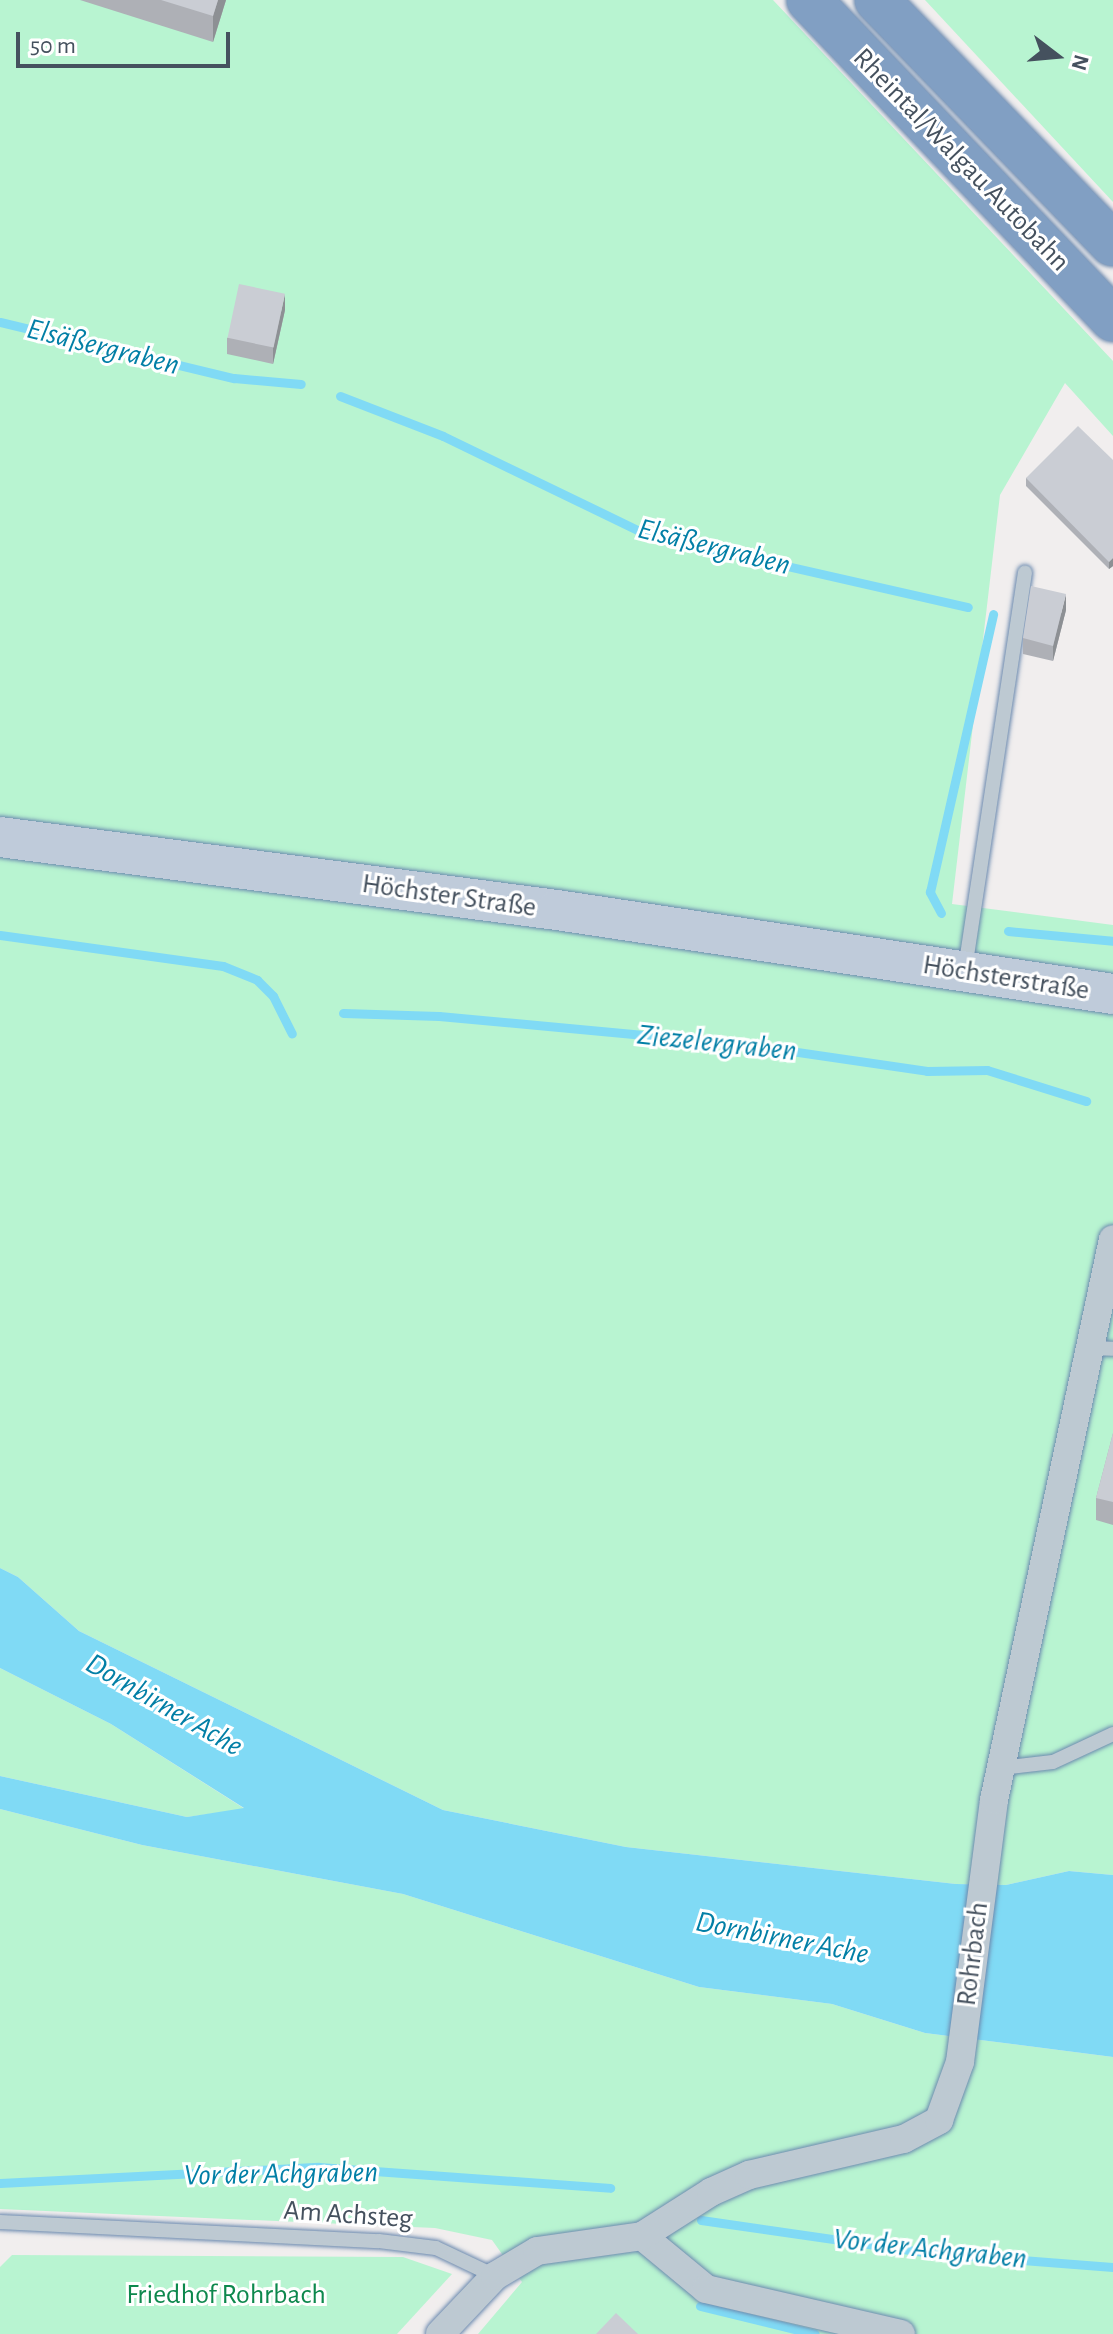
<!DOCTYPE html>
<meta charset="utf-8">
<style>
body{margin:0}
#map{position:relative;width:1113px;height:2334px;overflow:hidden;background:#f1eeee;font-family:"Alegreya Sans",sans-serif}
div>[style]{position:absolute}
.green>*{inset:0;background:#b8f4d1}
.water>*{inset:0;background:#80daf5}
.stream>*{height:9px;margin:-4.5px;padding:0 4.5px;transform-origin:4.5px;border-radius:4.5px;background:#80daf5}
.roads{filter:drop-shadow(0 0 2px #6c8aaf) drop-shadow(0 0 2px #6c8aaf)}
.service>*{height:14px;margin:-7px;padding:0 7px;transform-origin:7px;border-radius:7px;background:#bdc9d2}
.minor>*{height:28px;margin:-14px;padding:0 14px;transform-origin:14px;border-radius:14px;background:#bdc9d2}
.secondary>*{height:40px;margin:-20px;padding:0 20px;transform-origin:20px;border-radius:20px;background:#bfcbda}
.motorway>*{height:44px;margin:-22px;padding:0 22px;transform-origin:22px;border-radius:22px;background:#819fc3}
.wall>*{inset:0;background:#aeb0b6}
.shaded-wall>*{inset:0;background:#8d9094}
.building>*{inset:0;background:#cacdd4;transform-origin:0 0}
span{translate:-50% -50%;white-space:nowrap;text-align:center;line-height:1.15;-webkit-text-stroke:6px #fff;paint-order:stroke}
.street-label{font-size:28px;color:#45515e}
.park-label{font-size:28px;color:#0d884d}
.water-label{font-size:30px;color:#027fa6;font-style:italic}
.north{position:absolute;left:1017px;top:16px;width:80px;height:80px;-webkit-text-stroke:6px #fff;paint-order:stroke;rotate:106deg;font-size:22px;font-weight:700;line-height:32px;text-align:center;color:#45515e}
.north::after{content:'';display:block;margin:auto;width:28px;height:36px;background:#45515e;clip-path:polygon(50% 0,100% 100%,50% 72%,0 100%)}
.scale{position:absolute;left:16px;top:32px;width:214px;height:36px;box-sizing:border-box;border:4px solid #45515e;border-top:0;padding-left:10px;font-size:24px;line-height:28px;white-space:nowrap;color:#45515e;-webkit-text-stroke:6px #fff;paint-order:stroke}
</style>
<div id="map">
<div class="green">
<div style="clip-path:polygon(0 0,773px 0,1113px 361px,1113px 436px,1065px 383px,1000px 495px,952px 904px,1113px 925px,1113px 1875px,1069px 1871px,1006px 1885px,956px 1884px,626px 1847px,443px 1810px,79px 1631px,18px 1577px,0 1568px)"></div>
<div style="clip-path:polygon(925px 0,1113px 0,1113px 202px)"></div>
<div style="clip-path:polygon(0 1668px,111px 1724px,245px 1809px,187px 1817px,0 1776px)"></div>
<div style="clip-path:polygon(0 1809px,142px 1845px,403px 1894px,699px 1987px,832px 2004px,925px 2033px,1113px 2057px,1113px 2334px,478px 2334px,522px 2282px,492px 2240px,435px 2228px,0 2209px)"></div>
<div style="clip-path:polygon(12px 2255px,403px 2257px,452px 2274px,397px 2334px,0 2334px,0 2267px)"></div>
</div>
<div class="water">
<div style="clip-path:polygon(0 1568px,18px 1577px,79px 1631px,443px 1810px,626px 1847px,956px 1884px,1006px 1885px,1069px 1871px,1113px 1875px,1113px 2057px,925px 2033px,832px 2004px,699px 1987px,403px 1894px,142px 1845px,0 1809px,0 1776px,187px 1817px,244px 1808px,111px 1724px,0 1668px)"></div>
</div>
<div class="stream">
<div style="left:0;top:322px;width:241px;rotate:13.5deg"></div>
<div style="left:234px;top:378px;width:67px;rotate:5.1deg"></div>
<div style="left:340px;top:396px;width:110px;rotate:21.2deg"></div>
<div style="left:443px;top:436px;width:225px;rotate:25.8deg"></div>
<div style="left:646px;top:534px;width:330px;rotate:12.8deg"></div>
<div style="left:941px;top:913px;width:24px;rotate:-118deg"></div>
<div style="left:930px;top:892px;width:285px;rotate:-77.2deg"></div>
<div style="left:1008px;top:931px;width:105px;rotate:5.4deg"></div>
<div style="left:0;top:935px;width:225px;rotate:7.9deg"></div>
<div style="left:223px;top:966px;width:37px;rotate:22deg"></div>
<div style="left:257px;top:980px;width:23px;rotate:45deg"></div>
<div style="left:273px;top:996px;width:42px;rotate:63.4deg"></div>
<div style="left:343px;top:1013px;width:96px;rotate:1.8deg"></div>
<div style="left:439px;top:1016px;width:305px;rotate:5.3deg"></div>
<div style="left:743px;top:1044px;width:186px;rotate:8.3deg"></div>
<div style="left:927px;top:1071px;width:60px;rotate:-1deg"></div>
<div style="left:987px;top:1070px;width:104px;rotate:17.4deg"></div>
<div style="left:0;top:2183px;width:319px;rotate:-2.9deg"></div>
<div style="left:319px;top:2167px;width:292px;rotate:4.1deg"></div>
<div style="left:701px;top:2220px;width:232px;rotate:8.2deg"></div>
<div style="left:931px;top:2253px;width:183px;rotate:4.4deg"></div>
<div style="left:700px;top:2306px;width:118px;rotate:13.7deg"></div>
</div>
<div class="roads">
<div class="service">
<div style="left:965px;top:969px;width:401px;rotate:-81.4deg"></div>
<div style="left:1089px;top:1348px;width:24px;rotate:2deg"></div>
<div style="left:1001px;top:1768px;width:52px;rotate:-6.6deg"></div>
<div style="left:1053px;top:1762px;width:66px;rotate:-25deg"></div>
<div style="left:0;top:2222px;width:379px;rotate:2.9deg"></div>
<div style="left:379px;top:2241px;width:57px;rotate:7deg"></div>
<div style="left:436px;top:2248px;width:65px;rotate:25.4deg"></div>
</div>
<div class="minor">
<div style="left:642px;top:2236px;width:83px;rotate:39.6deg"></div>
<div style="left:706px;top:2289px;width:200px;rotate:13deg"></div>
<div style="left:440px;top:2334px;width:80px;rotate:-46.5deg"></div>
<div style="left:495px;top:2276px;width:49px;rotate:-30.8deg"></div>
<div style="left:537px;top:2251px;width:106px;rotate:-8.1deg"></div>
<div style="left:642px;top:2236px;width:82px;rotate:-32.5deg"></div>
<div style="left:711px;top:2192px;width:42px;rotate:-24.1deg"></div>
<div style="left:749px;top:2175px;width:159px;rotate:-13.1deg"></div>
<div style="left:904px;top:2139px;width:40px;rotate:-28deg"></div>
<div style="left:939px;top:2120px;width:62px;rotate:-70.1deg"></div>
<div style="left:960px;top:2062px;width:264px;rotate:-82.6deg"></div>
<div style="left:994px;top:1800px;width:573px;rotate:-78.02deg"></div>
</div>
<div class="secondary">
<div style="left:0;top:837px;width:562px;rotate:7.47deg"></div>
<div style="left:557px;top:910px;width:562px;rotate:8.59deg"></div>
</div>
<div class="motorway">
<div style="left:809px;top:0;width:441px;rotate:46.4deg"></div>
<div style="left:877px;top:0;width:339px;rotate:46deg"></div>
</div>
</div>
<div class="wall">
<div style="clip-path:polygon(80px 0,226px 0,213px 42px)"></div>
<div style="clip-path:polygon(285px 310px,273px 364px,227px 354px,227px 338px)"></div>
<div style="clip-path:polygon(1113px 460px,1113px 566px,1109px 569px,1026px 486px,1026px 478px)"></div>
<div style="clip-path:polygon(1066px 610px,1053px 661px,1023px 654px,1023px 638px)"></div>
<div style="clip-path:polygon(1113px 1433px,1113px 1525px,1096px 1520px,1096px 1498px)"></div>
</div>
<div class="shaded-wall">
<div style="clip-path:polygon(218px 0,226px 0,213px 42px,213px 16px)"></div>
<div style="clip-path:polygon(285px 294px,285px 310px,273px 364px,273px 348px)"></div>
<div style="clip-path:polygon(1113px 558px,1113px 566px,1109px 569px,1109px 562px)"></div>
<div style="clip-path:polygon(1066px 594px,1066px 610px,1053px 661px,1053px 646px)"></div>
</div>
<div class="building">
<div style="clip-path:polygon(161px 0,218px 0,213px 16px)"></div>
<div style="left:239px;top:284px;width:47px;height:55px;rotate:12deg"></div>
<div style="clip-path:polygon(1078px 426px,1113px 460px,1113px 558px,1109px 562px,1026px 478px)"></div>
<div style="clip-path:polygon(1031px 586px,1066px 594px,1053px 646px,1023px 638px)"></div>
<div style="clip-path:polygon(1113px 1433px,1113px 1502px,1096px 1498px)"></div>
<div style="clip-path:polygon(616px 2313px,638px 2334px,596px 2334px)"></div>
</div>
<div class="street-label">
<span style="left:961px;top:160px;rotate:46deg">Rheintal/Walgau Autobahn</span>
<span style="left:449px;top:896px;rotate:8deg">Höchster Straße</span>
<span style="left:1006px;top:978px;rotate:9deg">Höchsterstraße</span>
<span style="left:973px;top:1954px;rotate:-83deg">Rohrbach</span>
<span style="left:348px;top:2215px;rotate:4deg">Am Achsteg</span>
</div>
<div class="park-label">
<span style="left:226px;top:2295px">Friedhof Rohrbach</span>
</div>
<div class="water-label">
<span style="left:103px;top:347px;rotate:14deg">Elsäßergraben</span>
<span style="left:714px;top:547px;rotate:14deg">Elsäßergraben</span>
<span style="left:717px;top:1043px;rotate:6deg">Ziezelergraben</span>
<span style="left:164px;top:1705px;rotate:30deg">Dornbirner Ache</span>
<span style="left:782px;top:1938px;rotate:11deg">Dornbirner Ache</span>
<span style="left:281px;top:2174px;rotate:-1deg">Vor der Achgraben</span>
<span style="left:930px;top:2249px;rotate:6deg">Vor der Achgraben</span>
</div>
<div class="north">N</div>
<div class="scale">50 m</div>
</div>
